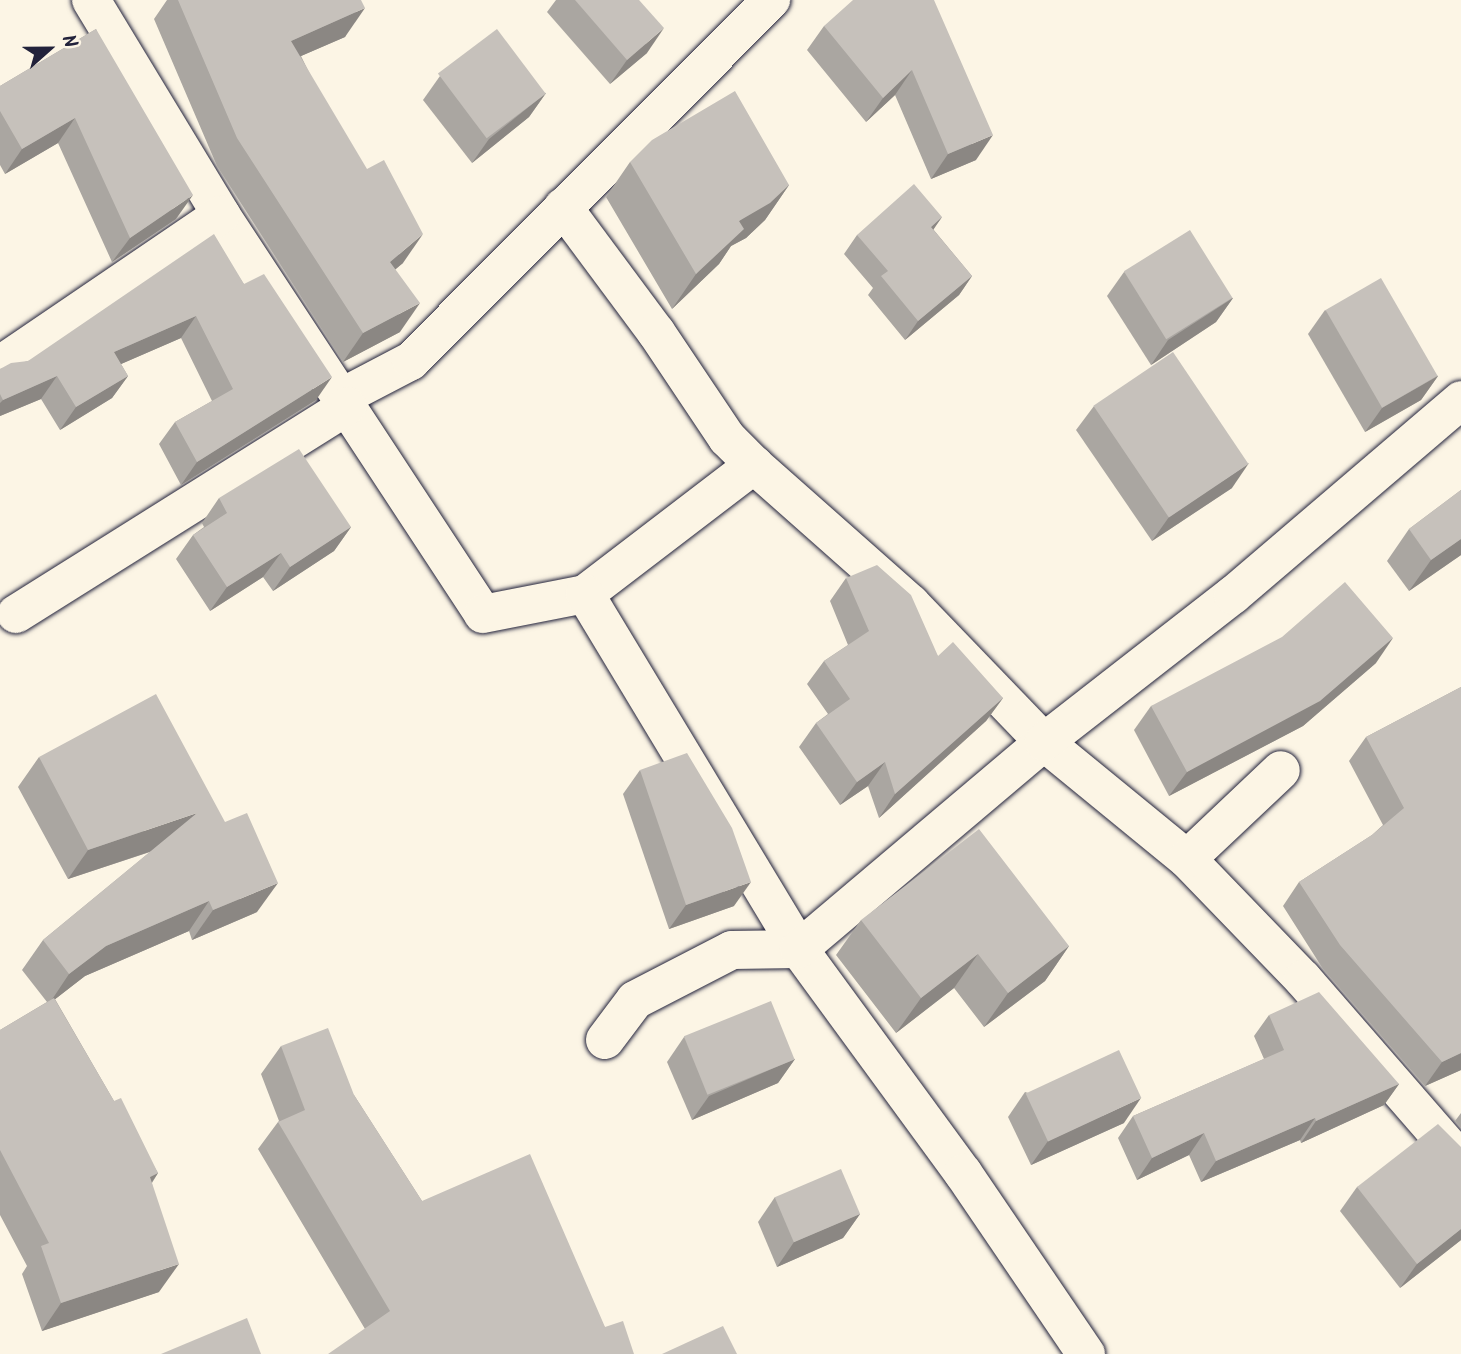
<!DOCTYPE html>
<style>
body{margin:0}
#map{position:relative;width:1461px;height:1354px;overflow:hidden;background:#fcf5e5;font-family:Kalam,sans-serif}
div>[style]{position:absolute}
.roads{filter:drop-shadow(0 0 2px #22223b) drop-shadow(0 0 2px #22223b)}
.street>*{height:38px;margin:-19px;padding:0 19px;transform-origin:19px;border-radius:19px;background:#fcf5e5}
.wall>*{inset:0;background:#aaa6a1}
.shaded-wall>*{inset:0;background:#8b8783}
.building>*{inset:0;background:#c6c1bb;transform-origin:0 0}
span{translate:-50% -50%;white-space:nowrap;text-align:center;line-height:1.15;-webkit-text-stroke:5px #fcf5e5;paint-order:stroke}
.north{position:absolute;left:14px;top:14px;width:70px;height:70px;-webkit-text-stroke:5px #fcf5e5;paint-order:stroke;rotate:69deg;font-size:19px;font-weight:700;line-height:28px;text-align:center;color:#22223b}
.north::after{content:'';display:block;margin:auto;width:24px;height:32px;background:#22223b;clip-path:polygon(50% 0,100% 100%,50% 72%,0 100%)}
</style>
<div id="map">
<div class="roads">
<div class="street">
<div style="left:91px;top:0;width:251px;rotate:58.8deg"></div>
<div style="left:221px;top:215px;width:477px;rotate:56.7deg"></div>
<div style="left:483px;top:614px;width:104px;rotate:-11.1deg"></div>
<div style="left:585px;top:594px;width:213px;rotate:-37.4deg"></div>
<div style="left:754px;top:465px;width:210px;rotate:41.5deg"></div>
<div style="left:911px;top:604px;width:192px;rotate:46.1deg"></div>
<div style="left:1044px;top:742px;width:185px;rotate:39.3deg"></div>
<div style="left:1187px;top:859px;width:167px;rotate:46deg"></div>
<div style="left:1303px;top:979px;width:241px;rotate:49deg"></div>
<div style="left:563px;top:207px;width:156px;rotate:53.4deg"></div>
<div style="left:656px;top:332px;width:128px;rotate:56.2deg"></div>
<div style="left:727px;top:438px;width:38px;rotate:45deg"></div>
<div style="left:0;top:365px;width:267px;rotate:-34.2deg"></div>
<div style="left:342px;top:397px;width:78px;rotate:-27.6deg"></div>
<div style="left:411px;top:361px;width:510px;rotate:-45.08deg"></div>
<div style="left:585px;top:594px;width:415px;rotate:58.9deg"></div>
<div style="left:799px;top:949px;width:278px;rotate:53.8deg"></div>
<div style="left:963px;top:1173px;width:219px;rotate:55.8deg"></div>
<div style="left:16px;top:614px;width:391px;rotate:-32.1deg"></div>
<div style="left:1187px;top:859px;width:129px;rotate:-43.4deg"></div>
<div style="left:605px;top:1040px;width:50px;rotate:-53.1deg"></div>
<div style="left:635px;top:1000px;width:109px;rotate:-27.3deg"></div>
<div style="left:732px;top:950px;width:67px;rotate:-0.9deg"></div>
<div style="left:799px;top:949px;width:321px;rotate:-40.2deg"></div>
<div style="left:1044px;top:742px;width:239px;rotate:-37.9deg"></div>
<div style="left:1233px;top:595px;width:300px;rotate:-40.5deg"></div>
</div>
</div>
<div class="wall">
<div style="clip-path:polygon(167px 0,361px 0,345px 37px,301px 56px,403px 263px,395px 269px,400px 332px,343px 362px,217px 166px,154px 19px)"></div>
<div style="clip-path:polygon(556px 0,639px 0,647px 53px,610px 84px,547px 12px)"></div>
<div style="clip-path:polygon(934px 2px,976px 160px,931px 179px,895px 95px,866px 122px,807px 50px,824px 26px)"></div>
<div style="clip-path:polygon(96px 29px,176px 219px,112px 262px,58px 143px,5px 174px,0 165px,0 86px)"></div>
<div style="clip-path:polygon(440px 76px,546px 93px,529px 117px,472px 163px,423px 100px)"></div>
<div style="clip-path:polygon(630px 162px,789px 185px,765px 220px,746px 238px,731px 246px,719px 264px,672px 309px,606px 197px)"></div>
<div style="clip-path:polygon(942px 217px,933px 229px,972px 276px,959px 295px,905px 340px,868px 295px,873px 288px,844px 254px,857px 235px)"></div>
<div style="clip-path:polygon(1124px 272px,1233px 298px,1216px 322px,1151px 365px,1107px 296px)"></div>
<div style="clip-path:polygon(244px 284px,316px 400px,181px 485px,159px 444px,175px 422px,212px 401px,181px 338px,121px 364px,128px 376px,112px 398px,60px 430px,41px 399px,0 416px,0 369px,28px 361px)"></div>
<div style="clip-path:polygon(1325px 310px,1438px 376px,1421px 400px,1365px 432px,1308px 334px)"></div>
<div style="clip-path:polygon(1094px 406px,1232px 488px,1152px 541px,1076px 430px)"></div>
<div style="clip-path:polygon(1461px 490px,1461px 555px,1409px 591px,1387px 561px,1409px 529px)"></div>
<div style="clip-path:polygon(219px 498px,351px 527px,334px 551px,273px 591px,263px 577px,210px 611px,176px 559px,193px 535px,204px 527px,202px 523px)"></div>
<div style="clip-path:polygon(846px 578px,938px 656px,1003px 698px,986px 721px,879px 818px,868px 786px,840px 805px,799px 747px,816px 723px,828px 714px,807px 684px,824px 661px,848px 645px,830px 601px)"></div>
<div style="clip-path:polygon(1376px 663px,1303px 726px,1169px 796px,1134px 730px,1151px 706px)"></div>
<div style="clip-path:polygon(1461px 687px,1461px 1070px,1425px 1086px,1323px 969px,1283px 906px,1299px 882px,1372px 835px,1383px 825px,1349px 761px,1366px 737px)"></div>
<div style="clip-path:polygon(39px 757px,257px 912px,192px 940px,189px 931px,85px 976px,55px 999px,114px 1101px,158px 1173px,152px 1183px,159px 1292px,42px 1331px,22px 1274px,27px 1266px,0 1215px,0 1030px,47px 1002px,22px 970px,43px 940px,150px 852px,68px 879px,18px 787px)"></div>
<div style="clip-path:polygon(640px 770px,734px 906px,669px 929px,623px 794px)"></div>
<div style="clip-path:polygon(861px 920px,1069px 946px,1045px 981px,984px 1027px,954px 988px,896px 1033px,836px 955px)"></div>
<div style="clip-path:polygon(1269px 1015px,1399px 1084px,1384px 1105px,1301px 1143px,1300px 1140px,1201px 1182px,1189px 1155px,1137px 1180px,1118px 1138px,1133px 1116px,1264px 1059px,1254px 1036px)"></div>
<div style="clip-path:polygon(684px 1037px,795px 1059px,778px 1083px,692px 1120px,667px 1062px)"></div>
<div style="clip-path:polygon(281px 1046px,354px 1095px,422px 1201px,605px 1327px,365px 1329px,258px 1149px,278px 1122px,279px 1121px,261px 1074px)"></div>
<div style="clip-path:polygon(1025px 1092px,1124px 1123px,1031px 1165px,1008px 1117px)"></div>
<div style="clip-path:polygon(1461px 1113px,1461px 1128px,1455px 1121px)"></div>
<div style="clip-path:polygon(1461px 1147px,1461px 1240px,1400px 1288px,1340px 1211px,1357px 1187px)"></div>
<div style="clip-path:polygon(775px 1197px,860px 1214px,843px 1238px,777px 1267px,758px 1222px)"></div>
</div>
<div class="shaded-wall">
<div style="clip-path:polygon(365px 8px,345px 37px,271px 69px,291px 41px)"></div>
<div style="clip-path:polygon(664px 28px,647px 53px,610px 84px,627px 60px)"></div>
<div style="clip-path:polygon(912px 70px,895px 95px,866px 122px,883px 98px)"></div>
<div style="clip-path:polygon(546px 93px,529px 117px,472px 163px,489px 139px)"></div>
<div style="clip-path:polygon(75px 118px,58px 143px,5px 174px,22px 149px)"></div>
<div style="clip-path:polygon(993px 135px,976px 160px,931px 179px,948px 154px)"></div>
<div style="clip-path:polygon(789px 185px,765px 220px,746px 238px,731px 246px,719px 264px,672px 309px,696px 274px,739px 221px)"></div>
<div style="clip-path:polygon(193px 195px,176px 219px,112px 262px,130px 238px)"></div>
<div style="clip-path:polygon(942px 217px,929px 236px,931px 227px)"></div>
<div style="clip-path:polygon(423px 234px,403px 263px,370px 291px,390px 262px)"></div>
<div style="clip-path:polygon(972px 276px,959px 295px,905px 340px,918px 321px)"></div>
<div style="clip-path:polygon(1233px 298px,1216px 322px,1151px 365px,1168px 340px)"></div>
<div style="clip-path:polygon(420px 303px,400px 332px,343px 362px,363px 333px)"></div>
<div style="clip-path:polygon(196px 316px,181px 338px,98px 374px,114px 352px)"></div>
<div style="clip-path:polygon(57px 376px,41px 399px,0 416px,0 403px,3px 400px)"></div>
<div style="clip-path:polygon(128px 376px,112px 398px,60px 430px,76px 407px)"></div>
<div style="clip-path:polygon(1438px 376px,1421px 400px,1365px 432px,1382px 408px)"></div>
<div style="clip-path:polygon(332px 377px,316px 400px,181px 485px,197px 462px)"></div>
<div style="clip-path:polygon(1249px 463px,1232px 488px,1152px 541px,1169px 517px)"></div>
<div style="clip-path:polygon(351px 527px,334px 551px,273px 591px,290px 567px)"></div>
<div style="clip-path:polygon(1461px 539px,1461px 555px,1409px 591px,1431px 560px)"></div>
<div style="clip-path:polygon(281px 553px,263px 577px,210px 611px,227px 587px)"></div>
<div style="clip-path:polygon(1393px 638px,1376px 663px,1303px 726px,1169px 796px,1187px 772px)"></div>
<div style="clip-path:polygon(1003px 698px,986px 721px,879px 818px,895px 794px)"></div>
<div style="clip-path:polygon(885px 762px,868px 786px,840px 805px,857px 782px)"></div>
<div style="clip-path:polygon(197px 813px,176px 843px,68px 879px,88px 850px)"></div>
<div style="clip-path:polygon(751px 882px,734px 906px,669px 929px,686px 905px)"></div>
<div style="clip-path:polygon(278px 883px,257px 912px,192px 940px,213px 910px)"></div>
<div style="clip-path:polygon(209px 901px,189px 931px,85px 976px,49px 1004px,69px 974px,106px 946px)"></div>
<div style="clip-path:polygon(1069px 946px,1045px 981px,984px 1027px,1008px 993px)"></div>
<div style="clip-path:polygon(978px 954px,954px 988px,896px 1033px,921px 998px)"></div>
<div style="clip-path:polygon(1461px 1053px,1461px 1070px,1425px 1086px,1442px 1062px)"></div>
<div style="clip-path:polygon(795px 1059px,778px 1083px,692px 1120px,709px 1096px)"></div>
<div style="clip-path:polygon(1399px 1084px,1384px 1105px,1301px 1143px,1316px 1121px)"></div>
<div style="clip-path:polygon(1141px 1098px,1124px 1123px,1031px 1165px,1048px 1141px)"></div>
<div style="clip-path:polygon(1315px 1118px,1300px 1140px,1201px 1182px,1216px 1161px)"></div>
<div style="clip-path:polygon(1204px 1133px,1189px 1155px,1137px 1180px,1152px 1158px)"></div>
<div style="clip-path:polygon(158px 1173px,139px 1201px,150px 1177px)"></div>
<div style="clip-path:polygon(860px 1214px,843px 1238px,777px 1267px,794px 1242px)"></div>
<div style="clip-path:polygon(1461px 1229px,1461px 1240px,1400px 1288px,1417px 1264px)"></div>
<div style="clip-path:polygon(179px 1264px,159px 1292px,42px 1331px,61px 1303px)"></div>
</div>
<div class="building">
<div style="clip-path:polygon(178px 0,361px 0,365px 8px,291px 41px,367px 169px,384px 160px,423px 234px,390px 262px,420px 303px,363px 333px,237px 138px)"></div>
<div style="clip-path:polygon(575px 0,639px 0,664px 28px,627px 60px)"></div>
<div style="clip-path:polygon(853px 0,934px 0,993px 135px,948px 154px,912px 70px,883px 98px,824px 26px)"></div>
<div style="clip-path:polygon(96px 29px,193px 195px,130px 238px,75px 118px,22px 149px,0 111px,0 86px)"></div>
<div style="left:497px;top:29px;width:81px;height:74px;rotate:53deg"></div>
<div style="clip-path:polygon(735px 91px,789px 185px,770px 203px,739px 221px,744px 229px,696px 274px,630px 162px,652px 140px)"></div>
<div style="clip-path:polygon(914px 184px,942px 217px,931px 227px,972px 276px,918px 321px,881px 276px,888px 271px,857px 235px)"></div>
<div style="left:1190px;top:230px;width:80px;height:78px;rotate:58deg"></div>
<div style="clip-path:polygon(214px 234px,244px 284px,264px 274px,332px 377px,197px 462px,175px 422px,233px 389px,196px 316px,114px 352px,128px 376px,76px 407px,57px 376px,3px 400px,0 394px,0 369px,11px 363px,28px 361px)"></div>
<div style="left:1381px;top:278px;width:113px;height:64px;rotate:60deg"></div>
<div style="left:1173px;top:352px;width:135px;height:96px;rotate:56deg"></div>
<div style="clip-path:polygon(299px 449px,351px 527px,290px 567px,281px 553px,227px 587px,193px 535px,227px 513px,219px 498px)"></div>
<div style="clip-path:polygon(1461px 490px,1461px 539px,1431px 560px,1409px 529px)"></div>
<div style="clip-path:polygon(877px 565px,911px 595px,938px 656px,953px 642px,1003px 698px,895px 794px,885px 762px,857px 782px,816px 723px,850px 699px,824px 661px,869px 631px,846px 578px)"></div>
<div style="clip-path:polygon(1345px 582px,1393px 638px,1320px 701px,1187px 772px,1151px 706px,1282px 637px)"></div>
<div style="clip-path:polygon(1461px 687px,1461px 1053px,1442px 1062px,1340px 945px,1299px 882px,1372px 835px,1404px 808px,1366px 737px)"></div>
<div style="clip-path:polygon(156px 694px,225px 822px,247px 813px,278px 883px,213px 910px,209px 901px,106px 946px,69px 974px,43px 940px,197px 813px,88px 850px,39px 757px)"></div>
<div style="clip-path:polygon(687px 753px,732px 828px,751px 882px,686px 905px,640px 770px)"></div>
<div style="clip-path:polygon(979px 829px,1069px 946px,1008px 993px,978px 954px,921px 998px,861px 920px)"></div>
<div style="clip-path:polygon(1319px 992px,1399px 1084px,1316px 1121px,1315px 1118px,1216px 1161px,1204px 1133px,1152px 1158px,1133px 1116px,1284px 1050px,1269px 1015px)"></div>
<div style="clip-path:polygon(54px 998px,114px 1101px,121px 1098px,158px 1173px,150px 1177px,179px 1264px,61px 1303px,41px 1246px,49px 1243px,0 1150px,0 1030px)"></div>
<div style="left:771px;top:1001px;width:63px;height:94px;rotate:68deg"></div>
<div style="clip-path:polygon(328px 1028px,354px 1095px,422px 1201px,530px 1154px,605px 1327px,623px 1321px,634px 1354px,328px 1354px,390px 1311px,278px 1122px,305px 1110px,281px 1046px)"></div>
<div style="left:1119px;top:1050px;width:53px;height:103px;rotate:65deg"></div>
<div style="clip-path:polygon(1438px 1124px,1461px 1147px,1461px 1229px,1417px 1264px,1357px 1187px)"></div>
<div style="left:841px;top:1169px;width:49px;height:72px;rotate:67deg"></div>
<div style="clip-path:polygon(247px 1318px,261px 1354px,161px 1354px)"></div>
<div style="clip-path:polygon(723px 1326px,737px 1354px,662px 1354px)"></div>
</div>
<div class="north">N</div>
</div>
